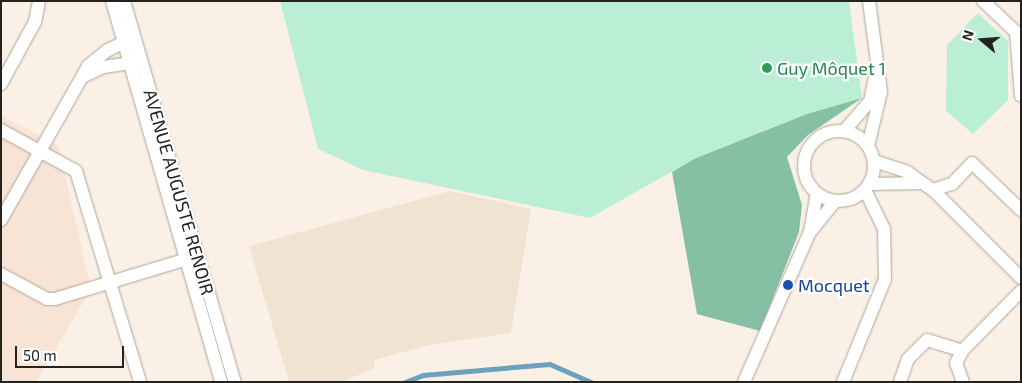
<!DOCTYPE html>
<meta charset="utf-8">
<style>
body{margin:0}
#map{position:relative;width:1022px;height:383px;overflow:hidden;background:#faf0e5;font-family:"Exo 2",sans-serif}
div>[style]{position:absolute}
.commercial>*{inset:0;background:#f8e4d5}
.built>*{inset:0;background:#f1e3d1}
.green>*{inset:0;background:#baefd6}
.forest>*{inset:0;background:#85bfa4}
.stream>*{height:4.5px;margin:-2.25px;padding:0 2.25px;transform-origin:2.25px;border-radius:2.25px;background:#6ba2bf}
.roads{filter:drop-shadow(0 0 1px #aea59a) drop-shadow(0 0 1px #aea59a)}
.minor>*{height:12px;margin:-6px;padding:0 6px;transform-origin:6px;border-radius:6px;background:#fff}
.minor>.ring{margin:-6px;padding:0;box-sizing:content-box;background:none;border:12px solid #fff;border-radius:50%}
.dots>*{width:14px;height:14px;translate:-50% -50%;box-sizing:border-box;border:2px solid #fff;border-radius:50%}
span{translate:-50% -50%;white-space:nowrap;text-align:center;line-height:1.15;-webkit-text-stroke:4.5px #fff;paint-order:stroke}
.leisure-label{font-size:18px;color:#27864d}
.left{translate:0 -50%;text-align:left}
.street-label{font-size:18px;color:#25221e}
.transit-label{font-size:18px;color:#164399}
.frame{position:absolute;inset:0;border:2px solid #25221e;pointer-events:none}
.north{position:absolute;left:957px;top:15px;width:50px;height:50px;-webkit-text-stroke:4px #fff;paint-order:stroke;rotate:288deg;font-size:14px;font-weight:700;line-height:20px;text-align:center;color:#25221e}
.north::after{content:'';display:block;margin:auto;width:18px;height:22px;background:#25221e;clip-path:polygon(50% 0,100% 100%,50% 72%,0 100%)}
.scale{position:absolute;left:15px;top:346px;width:109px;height:22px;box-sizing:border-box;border:2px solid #25221e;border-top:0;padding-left:6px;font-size:15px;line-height:18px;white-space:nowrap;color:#25221e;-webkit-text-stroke:4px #fff;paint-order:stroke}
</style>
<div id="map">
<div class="commercial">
<div style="clip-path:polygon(1px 115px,58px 145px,91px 289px,36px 382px,1px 382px)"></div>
</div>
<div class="built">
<div style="clip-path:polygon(450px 191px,531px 209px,511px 333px,429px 345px,374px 360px,375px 368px,342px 382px,289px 382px,249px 246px)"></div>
</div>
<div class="green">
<div style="clip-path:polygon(280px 1px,849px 1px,862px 98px,807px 114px,694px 159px,590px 218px,363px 170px,318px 149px)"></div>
<div style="clip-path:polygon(978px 13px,1008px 41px,1008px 100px,973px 134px,946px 111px,947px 45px)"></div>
</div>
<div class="forest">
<div style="clip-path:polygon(862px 98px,808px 135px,787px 157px,802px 205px,799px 232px,760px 331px,697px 314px,672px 172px,694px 159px,807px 114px)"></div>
</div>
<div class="stream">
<div style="left:405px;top:382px;width:19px;rotate:-21deg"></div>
<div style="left:423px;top:375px;width:127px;rotate:-5deg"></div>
<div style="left:550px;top:364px;width:45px;rotate:23.7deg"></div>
</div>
<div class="roads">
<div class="minor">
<div style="left:112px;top:1px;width:396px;rotate:74deg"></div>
<div style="left:124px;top:1px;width:397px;rotate:73.8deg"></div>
<div style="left:983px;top:1px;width:45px;rotate:43.2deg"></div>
<div style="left:1016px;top:32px;width:64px;rotate:85.5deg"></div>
<div style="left:84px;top:76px;width:21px;rotate:-25deg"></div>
<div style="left:103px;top:67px;width:34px;rotate:-8deg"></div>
<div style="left:1px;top:84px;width:71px;rotate:-61.3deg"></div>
<div style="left:35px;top:22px;width:21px;rotate:-79deg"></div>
<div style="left:1px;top:130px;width:85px;rotate:28.7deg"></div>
<div style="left:76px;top:171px;width:220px;rotate:73.1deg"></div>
<div class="ring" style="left:804px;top:131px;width:58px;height:58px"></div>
<div style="left:844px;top:131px;width:40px;rotate:-49deg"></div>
<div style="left:870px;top:101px;width:25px;rotate:-78deg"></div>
<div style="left:868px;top:146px;width:56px;rotate:-76.5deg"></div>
<div style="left:881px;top:92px;width:92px;rotate:-97.5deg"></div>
<div style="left:874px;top:161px;width:35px;rotate:18deg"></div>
<div style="left:907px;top:172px;width:32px;rotate:35deg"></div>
<div style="left:933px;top:190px;width:124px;rotate:45deg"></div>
<div style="left:869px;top:184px;width:52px;rotate:-1.1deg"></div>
<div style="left:933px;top:190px;width:20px;rotate:-18deg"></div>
<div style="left:952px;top:184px;width:29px;rotate:-46deg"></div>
<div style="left:972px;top:163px;width:68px;rotate:43.8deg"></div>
<div style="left:1px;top:220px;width:177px;rotate:-60.5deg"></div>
<div style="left:88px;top:66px;width:26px;rotate:-39deg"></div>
<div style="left:108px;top:50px;width:25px;rotate:-26deg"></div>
<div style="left:811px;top:231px;width:38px;rotate:-51deg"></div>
<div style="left:1px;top:274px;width:52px;rotate:28.5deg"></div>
<div style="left:47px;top:299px;width:8px"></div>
<div style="left:55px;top:299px;width:145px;rotate:-16.8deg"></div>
<div style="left:744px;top:382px;width:164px;rotate:-66.3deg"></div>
<div style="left:810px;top:232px;width:39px;rotate:-80deg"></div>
<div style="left:843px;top:382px;width:111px;rotate:-67.8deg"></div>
<div style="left:885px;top:279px;width:50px;rotate:-91.1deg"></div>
<div style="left:884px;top:229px;width:43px;rotate:-116deg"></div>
<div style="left:900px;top:382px;width:24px;rotate:-71deg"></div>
<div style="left:908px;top:359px;width:27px;rotate:-45deg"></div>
<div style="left:927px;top:340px;width:37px;rotate:17deg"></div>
<div style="left:963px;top:382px;width:20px;rotate:-110deg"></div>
<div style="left:956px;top:363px;width:13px;rotate:-63deg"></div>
<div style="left:962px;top:351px;width:84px;rotate:-45.5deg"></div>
</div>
</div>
<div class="dots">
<div style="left:767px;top:68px;background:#2e9e5b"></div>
<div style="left:788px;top:285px;background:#1a4fb4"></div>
</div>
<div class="leisure-label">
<span class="left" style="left:777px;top:68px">Guy Môquet 1</span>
</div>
<div class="street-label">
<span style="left:179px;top:192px;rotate:74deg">AVENUE AUGUSTE RENOIR</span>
</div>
<div class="transit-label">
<span class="left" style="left:798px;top:285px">Mocquet</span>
</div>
<div class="frame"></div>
<div class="north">N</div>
<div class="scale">50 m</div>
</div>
